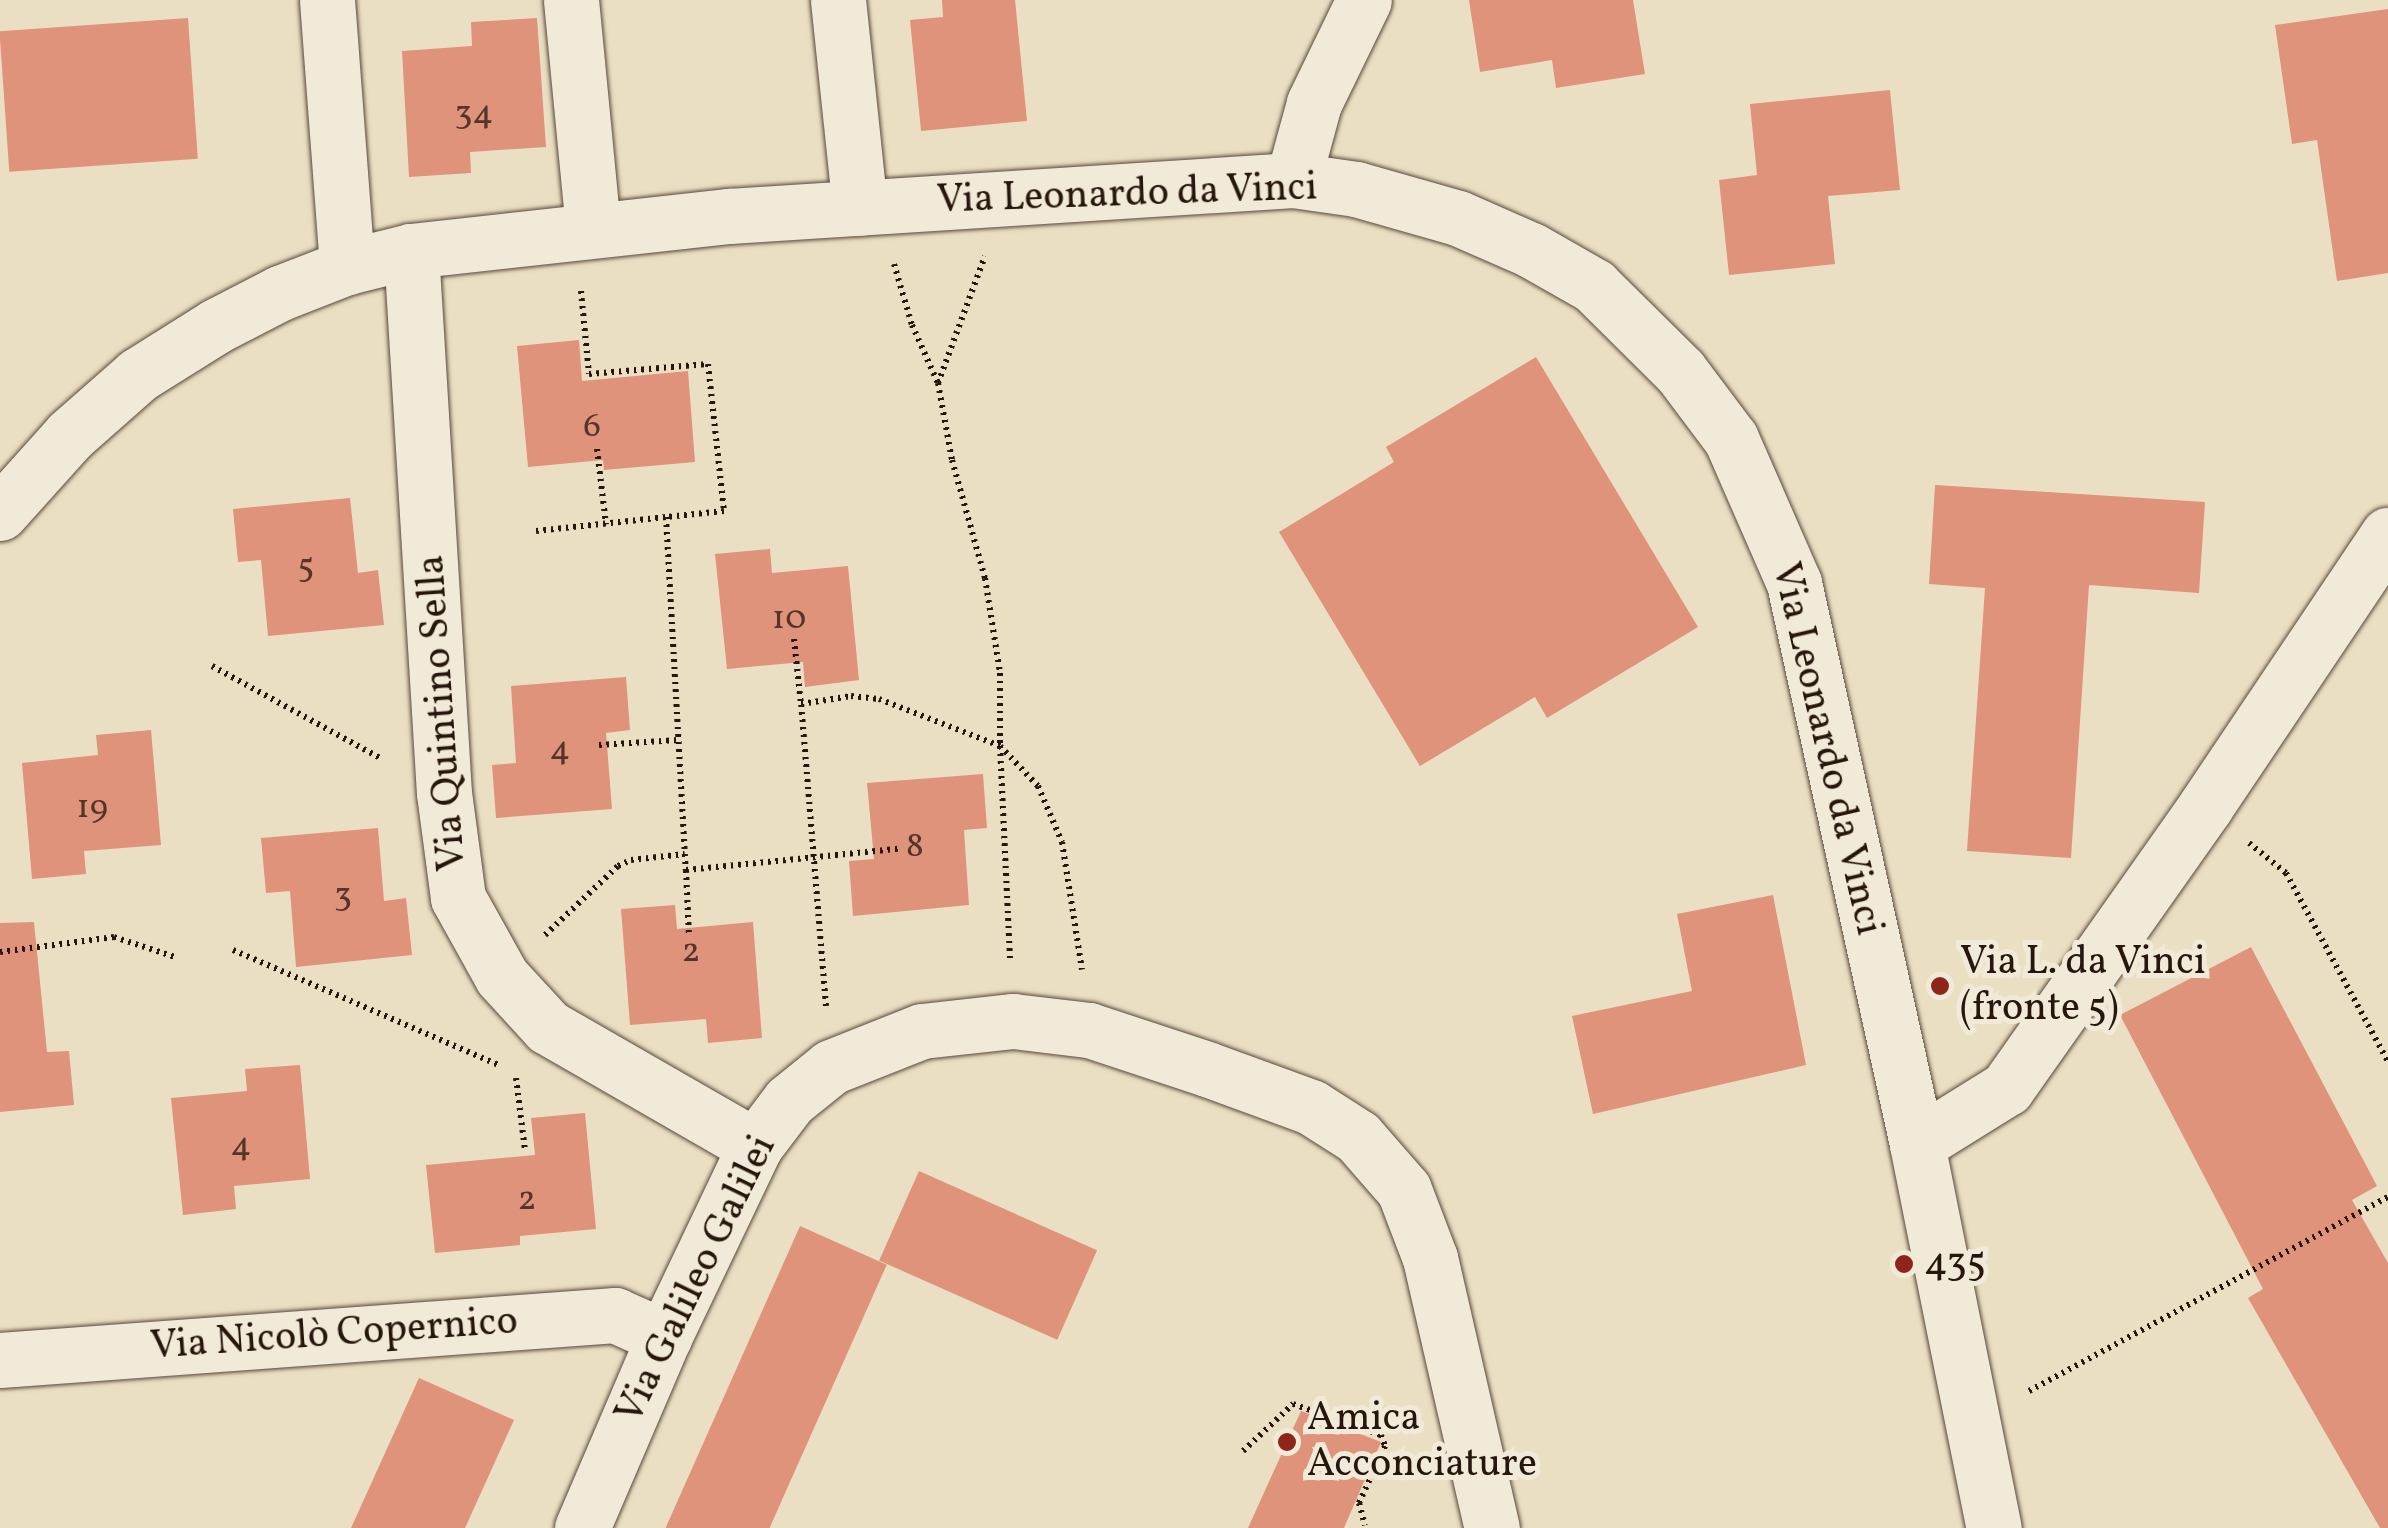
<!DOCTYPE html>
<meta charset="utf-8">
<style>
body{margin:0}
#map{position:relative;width:2388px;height:1528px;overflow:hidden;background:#ebdfc3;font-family:Vollkorn,serif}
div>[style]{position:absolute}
.building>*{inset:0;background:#de937a;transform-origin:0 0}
.path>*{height:6px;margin-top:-3px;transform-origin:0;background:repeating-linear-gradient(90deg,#27160e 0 2.5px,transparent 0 7.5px)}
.roads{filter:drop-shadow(0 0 2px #58483b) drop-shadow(0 0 2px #58483b)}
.minor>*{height:55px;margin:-27.5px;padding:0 27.5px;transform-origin:27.5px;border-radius:27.5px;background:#f2ead8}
.dots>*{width:28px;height:28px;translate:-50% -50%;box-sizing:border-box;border:5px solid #f2ead8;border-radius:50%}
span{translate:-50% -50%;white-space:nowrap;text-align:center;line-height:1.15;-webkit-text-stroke:10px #f2ead8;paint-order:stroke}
.number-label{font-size:35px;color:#553529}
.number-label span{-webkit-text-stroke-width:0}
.street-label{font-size:40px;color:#27160e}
.poi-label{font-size:40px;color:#27160e}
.left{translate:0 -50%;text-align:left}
</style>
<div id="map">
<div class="building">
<div style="clip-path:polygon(942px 0,1015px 0,1027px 121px,921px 131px,910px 20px,943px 17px)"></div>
<div style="clip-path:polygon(1469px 0,1633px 0,1645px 74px,1556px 88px,1552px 60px,1480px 72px)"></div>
<div style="clip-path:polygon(2388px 9px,2388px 273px,2337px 281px,2317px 140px,2292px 144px,2275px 25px)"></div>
<div style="left:188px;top:18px;width:141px;height:189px;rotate:86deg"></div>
<div style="clip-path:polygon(537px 18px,546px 147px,470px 152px,471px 173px,409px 177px,402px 51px,472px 46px,471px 22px)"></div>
<div style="clip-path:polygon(1890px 90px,1900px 190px,1828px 196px,1835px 264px,1729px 275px,1719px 180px,1757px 175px,1750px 104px)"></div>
<div style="clip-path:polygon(579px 340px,582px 381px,688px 371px,695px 462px,604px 470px,603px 460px,528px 467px,517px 346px)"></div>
<div style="clip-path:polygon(1536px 357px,1698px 627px,1547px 718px,1535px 697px,1420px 766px,1279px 532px,1394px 462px,1386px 447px)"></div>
<div style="clip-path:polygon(1935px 485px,2205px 502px,2199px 593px,2089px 585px,2071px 858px,1967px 851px,1985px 588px,1929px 584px)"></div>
<div style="clip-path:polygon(350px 498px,358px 573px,378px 570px,384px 625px,268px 636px,261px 560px,238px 562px,233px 509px)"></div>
<div style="clip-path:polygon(770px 549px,772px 573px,848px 566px,859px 680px,805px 687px,803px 662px,727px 669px,715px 554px)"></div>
<div style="clip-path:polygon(626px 677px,630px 730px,606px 733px,612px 809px,496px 818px,492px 765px,516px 763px,511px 686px)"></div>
<div style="clip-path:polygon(151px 730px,161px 845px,84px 851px,86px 874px,32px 879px,22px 763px,98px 755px,96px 735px)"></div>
<div style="clip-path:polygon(983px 774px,987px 828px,964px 830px,969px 905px,853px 916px,849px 861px,874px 859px,867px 783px)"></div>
<div style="clip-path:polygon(378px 828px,384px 901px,406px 898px,412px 955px,296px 967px,290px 891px,266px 893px,261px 838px)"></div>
<div style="clip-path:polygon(1773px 895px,1806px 1065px,1593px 1114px,1572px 1016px,1692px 991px,1677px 914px)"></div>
<div style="clip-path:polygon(675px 905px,677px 929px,753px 922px,762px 1038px,708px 1043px,706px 1019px,630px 1025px,621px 909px)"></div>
<div style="clip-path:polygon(34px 922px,47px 1052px,69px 1051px,74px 1105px,0 1112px,0 923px)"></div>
<div style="clip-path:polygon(2251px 947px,2377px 1186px,2352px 1200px,2388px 1263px,2388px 1528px,2380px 1528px,2248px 1298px,2263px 1289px,2120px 1015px)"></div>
<div style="clip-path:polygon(300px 1065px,310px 1179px,234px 1186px,236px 1209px,183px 1215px,171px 1098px,247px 1091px,245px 1069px)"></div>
<div style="clip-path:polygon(585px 1113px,596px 1229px,520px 1236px,520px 1245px,435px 1253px,426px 1165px,535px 1155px,531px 1118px)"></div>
<div style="left:919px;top:1171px;width:195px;height:98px;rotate:24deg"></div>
<div style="left:800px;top:1226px;width:95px;height:330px;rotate:24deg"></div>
<div style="clip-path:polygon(419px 1378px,514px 1420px,465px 1528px,351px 1528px)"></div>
<div style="clip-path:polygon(1301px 1411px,1381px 1442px,1344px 1528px,1248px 1528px)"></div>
</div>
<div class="path">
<div style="left:894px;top:264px;width:64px;rotate:73.6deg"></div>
<div style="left:912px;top:325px;width:64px;rotate:65.9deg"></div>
<div style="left:938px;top:383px;width:78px;rotate:79.7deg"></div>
<div style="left:952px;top:460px;width:123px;rotate:74.4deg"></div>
<div style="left:985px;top:578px;width:96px;rotate:81deg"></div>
<div style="left:1000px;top:673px;width:73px;rotate:90deg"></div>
<div style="left:1000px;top:746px;width:55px;rotate:46.5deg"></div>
<div style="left:1038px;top:786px;width:61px;rotate:66.8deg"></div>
<div style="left:1062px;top:842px;width:129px;rotate:81.1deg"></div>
<div style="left:581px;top:291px;width:83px;rotate:84.5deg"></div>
<div style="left:589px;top:374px;width:119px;rotate:-4.8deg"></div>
<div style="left:708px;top:364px;width:148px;rotate:83.8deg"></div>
<div style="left:724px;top:511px;width:58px;rotate:174.1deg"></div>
<div style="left:938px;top:383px;width:135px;rotate:-69.7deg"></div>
<div style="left:597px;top:449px;width:76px;rotate:83.2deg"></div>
<div style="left:536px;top:531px;width:131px;rotate:-6.1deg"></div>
<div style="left:666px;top:517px;width:354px;rotate:86.8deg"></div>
<div style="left:686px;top:870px;width:213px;rotate:-5.7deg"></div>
<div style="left:794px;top:639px;width:65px;rotate:83.9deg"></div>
<div style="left:212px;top:666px;width:194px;rotate:28.7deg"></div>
<div style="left:599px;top:745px;width:79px;rotate:-3.6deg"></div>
<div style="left:2249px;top:843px;width:48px;rotate:39deg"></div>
<div style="left:2286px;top:873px;width:215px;rotate:61.6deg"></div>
<div style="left:686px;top:870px;width:66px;rotate:87.4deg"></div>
<div style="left:545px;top:935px;width:100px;rotate:-43.4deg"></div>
<div style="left:618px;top:866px;width:14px;rotate:-25deg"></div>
<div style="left:631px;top:860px;width:54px;rotate:-6.3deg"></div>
<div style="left:233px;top:950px;width:292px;rotate:23.4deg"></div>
<div style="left:0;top:952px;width:115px;rotate:-7.5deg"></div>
<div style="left:114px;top:937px;width:67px;rotate:18.2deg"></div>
<div style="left:826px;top:1006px;width:303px;rotate:-94.7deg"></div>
<div style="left:801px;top:704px;width:51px;rotate:-9.1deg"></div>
<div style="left:851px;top:696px;width:28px;rotate:6deg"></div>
<div style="left:879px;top:699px;width:130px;rotate:21.2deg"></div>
<div style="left:1000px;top:746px;width:216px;rotate:87.3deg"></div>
<div style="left:516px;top:1078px;width:73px;rotate:82.9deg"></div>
<div style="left:2029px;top:1391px;width:408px;rotate:-28.4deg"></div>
<div style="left:1243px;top:1451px;width:69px;rotate:-43.2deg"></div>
<div style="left:1293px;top:1404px;width:93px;rotate:19.4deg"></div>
<div style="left:1381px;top:1435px;width:12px;rotate:70deg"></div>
<div style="left:1385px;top:1446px;width:63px;rotate:114.5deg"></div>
<div style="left:1359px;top:1503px;width:23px;rotate:75deg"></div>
</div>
<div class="roads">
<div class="minor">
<div style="left:327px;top:0;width:268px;rotate:85.7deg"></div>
<div style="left:571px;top:0;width:229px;rotate:84.5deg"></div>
<div style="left:838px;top:0;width:209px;rotate:84deg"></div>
<div style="left:1293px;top:180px;width:80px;rotate:-74.7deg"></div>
<div style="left:1314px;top:103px;width:114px;rotate:-64.1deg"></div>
<div style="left:411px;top:251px;width:543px;rotate:86.52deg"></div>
<div style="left:444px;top:793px;width:106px;rotate:82.4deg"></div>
<div style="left:458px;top:898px;width:90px;rotate:60.9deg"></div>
<div style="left:502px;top:977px;width:68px;rotate:47.4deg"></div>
<div style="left:548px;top:1027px;width:239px;rotate:29.9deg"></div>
<div style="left:0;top:513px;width:105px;rotate:-48.1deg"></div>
<div style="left:70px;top:435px;width:91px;rotate:-41.4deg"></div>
<div style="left:138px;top:375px;width:92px;rotate:-32.1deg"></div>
<div style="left:216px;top:326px;width:72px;rotate:-27.3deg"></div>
<div style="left:280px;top:293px;width:72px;rotate:-21.2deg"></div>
<div style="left:347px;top:267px;width:66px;rotate:-14deg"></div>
<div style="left:411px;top:251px;width:320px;rotate:-6.3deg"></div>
<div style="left:729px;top:216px;width:565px;rotate:-3.65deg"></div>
<div style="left:1293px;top:180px;width:64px;rotate:8.1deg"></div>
<div style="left:1356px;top:189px;width:106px;rotate:15.9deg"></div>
<div style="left:1458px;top:218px;width:80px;rotate:23.7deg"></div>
<div style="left:1531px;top:250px;width:73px;rotate:29.7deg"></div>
<div style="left:1594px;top:286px;width:121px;rotate:44.7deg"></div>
<div style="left:1680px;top:371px;width:85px;rotate:53.1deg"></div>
<div style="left:1731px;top:439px;width:157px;rotate:66.4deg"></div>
<div style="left:1794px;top:583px;width:574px;rotate:77.63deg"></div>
<div style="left:1917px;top:1144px;width:392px;rotate:78.7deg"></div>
<div style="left:1917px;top:1144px;width:106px;rotate:-31.9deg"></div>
<div style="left:2007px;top:1088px;width:344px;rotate:-54.8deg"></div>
<div style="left:2205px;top:807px;width:328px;rotate:-56.1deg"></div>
<div style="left:0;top:1360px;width:617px;rotate:-4.18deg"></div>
<div style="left:615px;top:1315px;width:54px;rotate:24.2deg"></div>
<div style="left:582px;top:1528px;width:208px;rotate:-66.8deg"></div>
<div style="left:664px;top:1337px;width:212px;rotate:-64.5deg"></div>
<div style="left:755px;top:1146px;width:56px;rotate:-52.9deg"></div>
<div style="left:789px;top:1101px;width:54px;rotate:-39deg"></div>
<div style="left:831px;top:1067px;width:98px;rotate:-21.6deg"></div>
<div style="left:922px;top:1031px;width:92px;rotate:-6.3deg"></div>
<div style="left:1013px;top:1021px;width:77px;rotate:6.8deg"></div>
<div style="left:1089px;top:1030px;width:124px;rotate:18.3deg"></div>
<div style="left:1207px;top:1069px;width:111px;rotate:20.1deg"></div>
<div style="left:1311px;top:1107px;width:56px;rotate:32.6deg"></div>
<div style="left:1358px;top:1137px;width:70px;rotate:49deg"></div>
<div style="left:1404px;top:1190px;width:73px;rotate:69.1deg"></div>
<div style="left:1430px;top:1258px;width:277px;rotate:77.1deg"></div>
</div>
</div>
<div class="dots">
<div style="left:1940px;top:986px;background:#8f2418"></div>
<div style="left:1904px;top:1264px;background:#8f2418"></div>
<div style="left:1287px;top:1442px;background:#8f2418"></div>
</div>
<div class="number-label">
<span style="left:474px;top:114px">34</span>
<span style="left:592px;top:427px">6</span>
<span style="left:306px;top:567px">5</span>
<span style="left:789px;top:619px">10</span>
<span style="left:560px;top:750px">4</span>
<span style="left:92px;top:808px">19</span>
<span style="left:915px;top:847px">8</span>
<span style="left:343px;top:896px">3</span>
<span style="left:691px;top:952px">2</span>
<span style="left:241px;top:1146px">4</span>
<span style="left:527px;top:1200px">2</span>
</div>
<div class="street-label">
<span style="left:1127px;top:195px;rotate:-2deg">Via Leonardo da Vinci</span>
<span style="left:443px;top:713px;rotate:-94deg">Via Quintino Sella</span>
<span style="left:1826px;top:749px;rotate:77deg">Via Leonardo da Vinci</span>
<span style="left:697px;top:1280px;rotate:-64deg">Via Galileo Galilei</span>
<span style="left:334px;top:1335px;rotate:-4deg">Via Nicolò Copernico</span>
</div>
<div class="poi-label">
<span class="left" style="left:1960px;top:986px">Via L. da Vinci<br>(fronte 5)</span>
<span class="left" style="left:1924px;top:1264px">435</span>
<span class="left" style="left:1307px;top:1442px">Amica<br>Acconciature</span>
</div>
</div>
